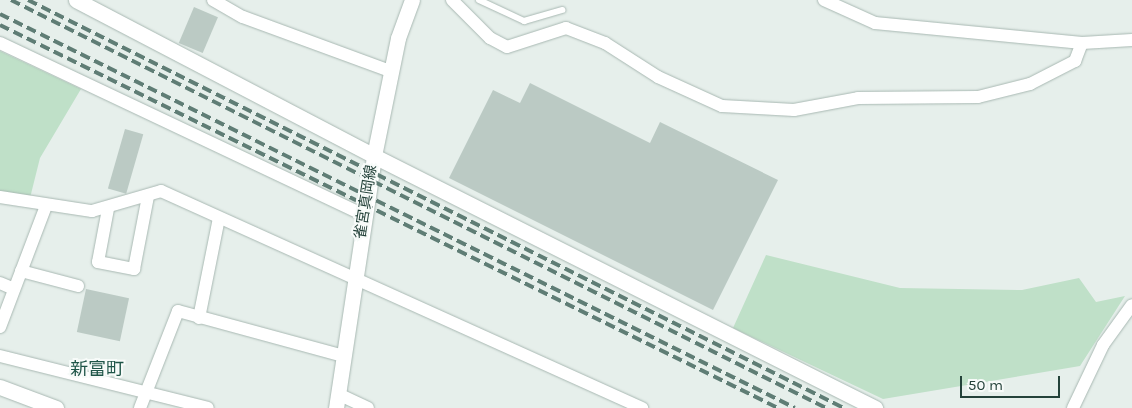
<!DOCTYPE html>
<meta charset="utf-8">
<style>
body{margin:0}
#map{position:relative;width:1132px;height:408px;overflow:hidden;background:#e6efeb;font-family:Karla,"Noto Sans JP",sans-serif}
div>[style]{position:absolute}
.green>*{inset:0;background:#bfe0c8}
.building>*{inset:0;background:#bbcac4;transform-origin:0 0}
.roads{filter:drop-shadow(0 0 1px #a8b8b2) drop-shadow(0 0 1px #a8b8b2)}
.lane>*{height:6px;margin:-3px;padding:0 3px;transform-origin:3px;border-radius:3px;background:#fff}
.street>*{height:12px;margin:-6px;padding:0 6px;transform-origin:6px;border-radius:6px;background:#fff}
.secondary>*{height:15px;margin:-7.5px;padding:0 7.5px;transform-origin:7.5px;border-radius:7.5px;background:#fff}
.rail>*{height:4px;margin-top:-2px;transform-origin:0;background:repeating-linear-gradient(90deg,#5f7d75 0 10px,transparent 0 15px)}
span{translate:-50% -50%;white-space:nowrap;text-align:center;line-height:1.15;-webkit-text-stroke:4px #f7fbf9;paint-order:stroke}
.street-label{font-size:15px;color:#24423a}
.quarter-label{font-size:18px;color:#1f5548}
.scale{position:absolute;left:960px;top:376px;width:100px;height:22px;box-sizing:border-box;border:2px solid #24423a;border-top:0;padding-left:6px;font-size:15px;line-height:18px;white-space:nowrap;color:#24423a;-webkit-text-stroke:4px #f7fbf9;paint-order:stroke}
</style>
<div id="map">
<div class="green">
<div style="clip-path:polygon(0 51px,81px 89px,40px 158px,30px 198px,0 192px)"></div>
<div style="clip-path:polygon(766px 255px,900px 288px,1022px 290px,1079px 278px,1096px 302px,1125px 296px,1080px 366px,883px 399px,733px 328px)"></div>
</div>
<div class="building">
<div style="left:194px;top:7px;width:26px;height:39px;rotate:23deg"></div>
<div style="clip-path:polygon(530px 83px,650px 143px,660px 122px,778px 180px,713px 310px,449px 178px,493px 90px,520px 103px)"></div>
<div style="left:125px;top:129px;width:19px;height:62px;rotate:16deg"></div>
<div style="left:86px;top:289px;width:44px;height:44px;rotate:12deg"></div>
</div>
<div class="roads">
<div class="lane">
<div style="left:479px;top:0;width:50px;rotate:25deg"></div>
<div style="left:524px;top:21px;width:40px;rotate:-16deg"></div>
</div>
<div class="street">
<div style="left:213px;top:0;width:34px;rotate:30deg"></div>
<div style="left:243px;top:17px;width:157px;rotate:20.2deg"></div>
<div style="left:452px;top:0;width:54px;rotate:45deg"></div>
<div style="left:490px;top:38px;width:19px;rotate:28deg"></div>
<div style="left:507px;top:47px;width:62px;rotate:-17.9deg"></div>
<div style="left:566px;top:28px;width:42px;rotate:21deg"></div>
<div style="left:605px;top:43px;width:63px;rotate:32.7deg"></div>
<div style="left:658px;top:77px;width:70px;rotate:24.4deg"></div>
<div style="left:722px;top:106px;width:72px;rotate:3.2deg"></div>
<div style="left:794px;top:110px;width:65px;rotate:-10.6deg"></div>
<div style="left:858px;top:98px;width:120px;rotate:-0.5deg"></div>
<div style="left:978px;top:97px;width:54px;rotate:-14deg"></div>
<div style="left:1030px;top:84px;width:51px;rotate:-27.1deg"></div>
<div style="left:1075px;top:61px;width:19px;rotate:-69deg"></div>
<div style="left:824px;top:0;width:56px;rotate:24.3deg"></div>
<div style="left:875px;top:23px;width:208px;rotate:5.5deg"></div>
<div style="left:1082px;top:43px;width:50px;rotate:-3.4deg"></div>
<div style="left:0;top:43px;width:403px;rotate:25.3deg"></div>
<div style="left:0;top:197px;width:93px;rotate:8.7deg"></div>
<div style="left:92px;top:211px;width:72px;rotate:-16.2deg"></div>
<div style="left:161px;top:191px;width:528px;rotate:24.28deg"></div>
<div style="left:108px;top:209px;width:54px;rotate:100.7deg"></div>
<div style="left:98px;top:262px;width:37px;rotate:11deg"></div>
<div style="left:134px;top:269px;width:74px;rotate:-79.1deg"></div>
<div style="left:21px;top:271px;width:59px;rotate:14.7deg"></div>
<div style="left:0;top:283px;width:15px;rotate:23deg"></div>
<div style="left:199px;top:318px;width:102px;rotate:-78.7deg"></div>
<div style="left:0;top:327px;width:129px;rotate:-69.2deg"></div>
<div style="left:0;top:356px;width:214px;rotate:14deg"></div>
<div style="left:338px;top:394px;width:33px;rotate:25deg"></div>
<div style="left:140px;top:408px;width:104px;rotate:-68.6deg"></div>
<div style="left:178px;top:311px;width:172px;rotate:15.2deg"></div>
<div style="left:1073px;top:408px;width:70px;rotate:-64.5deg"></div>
<div style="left:1103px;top:345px;width:49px;rotate:-54.1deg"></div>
</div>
<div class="secondary">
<div style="left:76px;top:0;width:336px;rotate:27.6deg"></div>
<div style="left:374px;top:156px;width:561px;rotate:26.7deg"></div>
<div style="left:0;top:387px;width:60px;rotate:20.6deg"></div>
<div style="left:336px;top:408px;width:255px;rotate:-81.4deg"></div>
<div style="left:374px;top:156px;width:120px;rotate:-78.5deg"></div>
<div style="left:398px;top:38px;width:40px;rotate:-69.8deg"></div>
</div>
</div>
<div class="rail">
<div style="left:11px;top:0;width:911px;rotate:26.59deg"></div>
<div style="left:28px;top:0;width:912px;rotate:26.57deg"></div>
<div style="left:0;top:14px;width:887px;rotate:26.36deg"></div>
<div style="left:0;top:25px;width:867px;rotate:26.21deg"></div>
</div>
<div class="street-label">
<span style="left:366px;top:202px;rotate:-81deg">雀宮真岡線</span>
</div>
<div class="quarter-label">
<span style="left:97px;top:369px">新富町</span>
</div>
<div class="scale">50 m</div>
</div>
